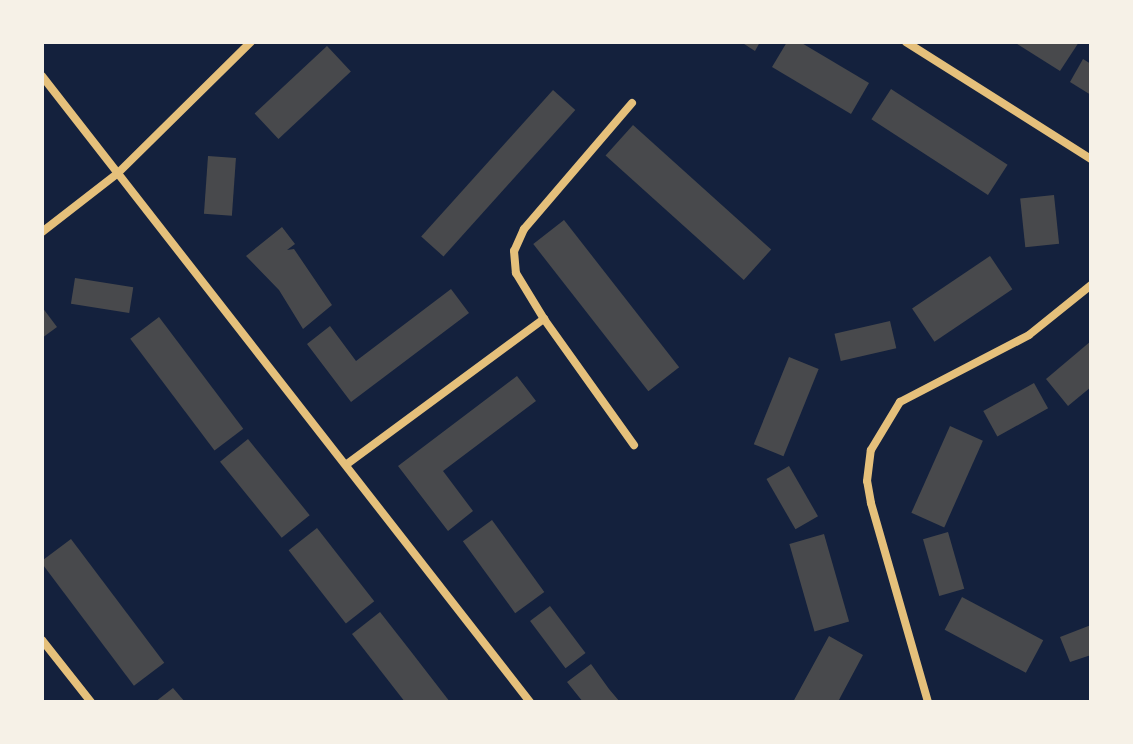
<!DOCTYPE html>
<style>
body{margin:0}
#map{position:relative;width:1133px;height:744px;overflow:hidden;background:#14213d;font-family:Lato,sans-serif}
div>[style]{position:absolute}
.building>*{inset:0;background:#48494c;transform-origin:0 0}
.minor>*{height:8px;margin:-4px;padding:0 4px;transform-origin:4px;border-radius:4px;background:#e5c07b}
span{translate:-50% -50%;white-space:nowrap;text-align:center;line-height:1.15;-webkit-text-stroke:8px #f6f1e7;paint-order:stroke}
.frame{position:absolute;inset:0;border:44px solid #f6f1e7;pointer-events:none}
</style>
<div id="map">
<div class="building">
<div style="clip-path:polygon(741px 42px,760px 42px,755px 51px)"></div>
<div style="clip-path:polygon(787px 42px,800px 42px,869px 83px,851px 114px,772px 67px)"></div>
<div style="clip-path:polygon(1014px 42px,1079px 42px,1060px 71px)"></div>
<div style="left:327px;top:46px;width:35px;height:99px;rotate:47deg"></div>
<div style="clip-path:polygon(1083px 59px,1091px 64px,1091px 95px,1070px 82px)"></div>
<div style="left:891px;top:89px;width:139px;height:36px;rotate:33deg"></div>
<div style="left:553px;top:90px;width:30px;height:197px;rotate:42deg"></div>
<div style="left:633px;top:125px;width:186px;height:41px;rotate:42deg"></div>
<div style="left:208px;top:156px;width:28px;height:58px;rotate:4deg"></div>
<div style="left:1054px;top:195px;width:49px;height:34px;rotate:84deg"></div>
<div style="left:564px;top:220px;width:187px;height:39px;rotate:52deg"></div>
<div style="clip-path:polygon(282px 227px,295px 244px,287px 250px,294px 249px,332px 305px,303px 329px,279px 290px,246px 256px)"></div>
<div style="left:990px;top:256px;width:40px;height:94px;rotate:56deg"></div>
<div style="left:75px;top:278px;width:59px;height:26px;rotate:9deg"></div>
<div style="clip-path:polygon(451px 289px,469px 313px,351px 402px,307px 344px,330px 326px,356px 361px)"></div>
<div style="clip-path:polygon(42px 307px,57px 327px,42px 338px)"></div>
<div style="left:159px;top:317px;width:140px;height:36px;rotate:53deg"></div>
<div style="left:890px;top:321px;width:28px;height:57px;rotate:77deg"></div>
<div style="clip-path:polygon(1091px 341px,1091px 387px,1068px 406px,1046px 379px)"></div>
<div style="left:789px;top:357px;width:32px;height:94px;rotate:22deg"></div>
<div style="clip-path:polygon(517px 376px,536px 401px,443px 471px,473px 511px,448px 531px,398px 466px)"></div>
<div style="left:1034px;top:383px;width:29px;height:58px;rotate:61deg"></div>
<div style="left:950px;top:426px;width:36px;height:95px;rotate:24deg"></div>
<div style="left:248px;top:439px;width:98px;height:36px;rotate:51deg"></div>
<div style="left:789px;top:466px;width:58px;height:26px;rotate:60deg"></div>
<div style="left:492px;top:520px;width:89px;height:36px;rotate:54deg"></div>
<div style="left:317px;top:528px;width:93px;height:36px;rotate:52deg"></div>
<div style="left:948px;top:532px;width:59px;height:26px;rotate:74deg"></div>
<div style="left:824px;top:534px;width:91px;height:36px;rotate:74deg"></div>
<div style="left:71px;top:539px;width:155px;height:38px;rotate:53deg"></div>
<div style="left:962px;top:597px;width:92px;height:37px;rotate:28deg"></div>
<div style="left:550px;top:606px;width:59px;height:25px;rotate:53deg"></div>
<div style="clip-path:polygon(380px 612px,409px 649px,450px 702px,405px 702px,352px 634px)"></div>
<div style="clip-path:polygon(1091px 625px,1091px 655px,1070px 662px,1060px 637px)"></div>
<div style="clip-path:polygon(829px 636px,863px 655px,841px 696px,838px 702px,793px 702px)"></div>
<div style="clip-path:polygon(591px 664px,609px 689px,620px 702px,583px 702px,567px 682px)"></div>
<div style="clip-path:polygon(173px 688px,185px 702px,155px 702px)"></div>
</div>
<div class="minor">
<div style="left:906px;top:42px;width:219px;rotate:32.3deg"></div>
<div style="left:42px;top:76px;width:794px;rotate:52.06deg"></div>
<div style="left:632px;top:103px;width:166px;rotate:130.6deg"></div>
<div style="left:524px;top:229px;width:24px;rotate:114deg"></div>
<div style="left:514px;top:251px;width:22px;rotate:85deg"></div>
<div style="left:516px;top:273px;width:54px;rotate:58.7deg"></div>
<div style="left:544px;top:319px;width:155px;rotate:54.5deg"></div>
<div style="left:42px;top:232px;width:96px;rotate:-37.8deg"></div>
<div style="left:118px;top:173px;width:187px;rotate:-44.6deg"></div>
<div style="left:347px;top:464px;width:245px;rotate:-36.4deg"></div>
<div style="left:42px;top:640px;width:79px;rotate:51.7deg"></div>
<div style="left:928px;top:702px;width:207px;rotate:-106deg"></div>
<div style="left:871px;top:503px;width:22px;rotate:-100deg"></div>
<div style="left:867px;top:481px;width:31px;rotate:-83deg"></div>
<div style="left:871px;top:450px;width:56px;rotate:-58.9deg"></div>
<div style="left:900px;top:402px;width:145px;rotate:-27.4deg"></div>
<div style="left:1029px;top:335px;width:80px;rotate:-38.9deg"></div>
</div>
<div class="frame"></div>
</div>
